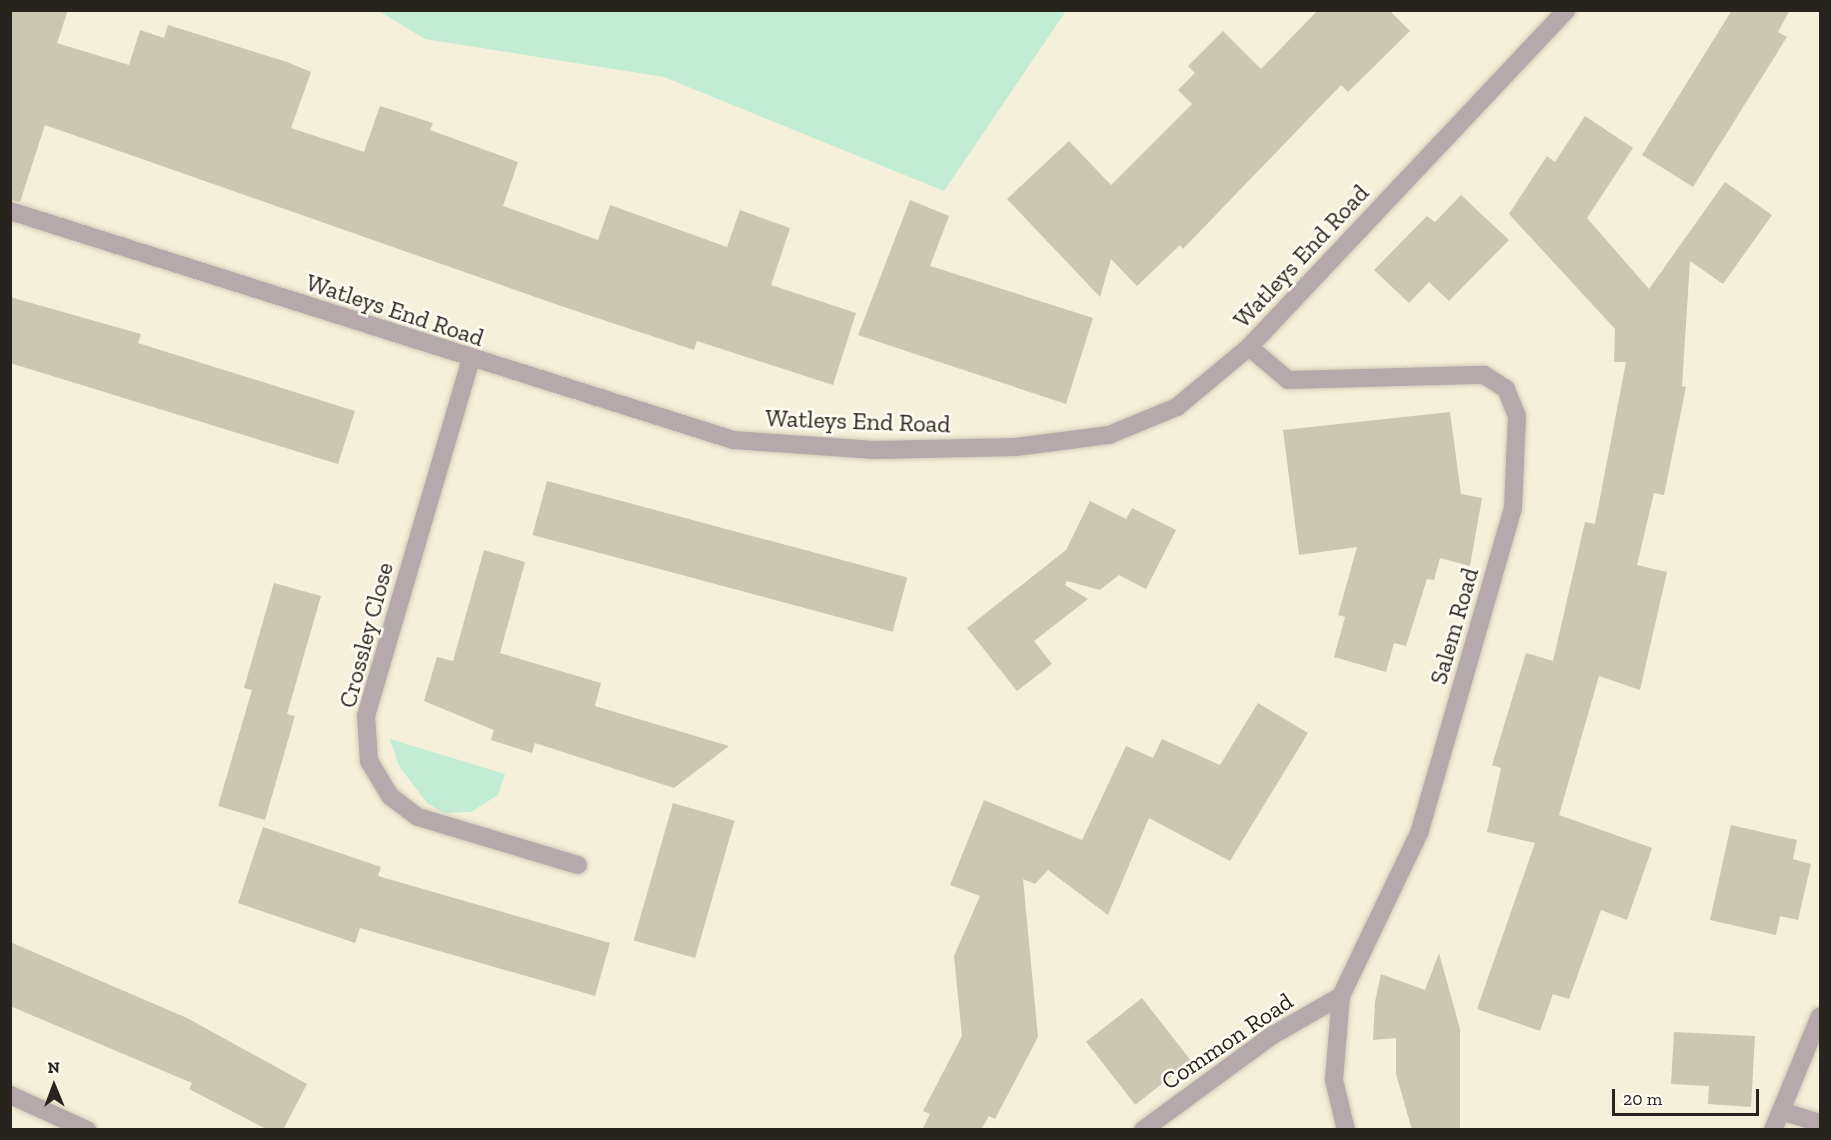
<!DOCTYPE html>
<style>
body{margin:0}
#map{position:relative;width:1831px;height:1140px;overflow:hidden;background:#f5f0d9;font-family:"Zilla Slab",serif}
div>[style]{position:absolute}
.green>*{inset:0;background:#c2ecd3}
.building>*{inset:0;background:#ccc7b0;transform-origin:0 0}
.roads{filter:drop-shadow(0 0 2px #d0cbb7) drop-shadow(0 0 2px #d0cbb7)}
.minor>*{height:18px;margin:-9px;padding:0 9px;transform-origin:9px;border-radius:9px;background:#b5a9ab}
span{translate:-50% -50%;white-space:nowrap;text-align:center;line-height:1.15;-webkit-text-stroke:5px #fffdf4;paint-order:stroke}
.street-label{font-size:24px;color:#26241c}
.frame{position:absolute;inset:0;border:12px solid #26241c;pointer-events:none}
.north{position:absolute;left:24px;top:1056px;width:60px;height:60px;-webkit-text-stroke:4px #fffdf4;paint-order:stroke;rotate:359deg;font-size:16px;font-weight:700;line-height:24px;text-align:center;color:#26241c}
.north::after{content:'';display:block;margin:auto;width:21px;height:27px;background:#26241c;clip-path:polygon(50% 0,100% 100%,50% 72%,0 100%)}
.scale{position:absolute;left:1612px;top:1089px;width:147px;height:27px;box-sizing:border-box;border:3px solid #26241c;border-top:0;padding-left:8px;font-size:18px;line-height:21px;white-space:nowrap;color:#26241c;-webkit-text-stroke:4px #fffdf4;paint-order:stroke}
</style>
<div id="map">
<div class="green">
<div style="clip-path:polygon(379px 11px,1066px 11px,944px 191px,664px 77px,425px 39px)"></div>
<div style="clip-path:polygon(390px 739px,505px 774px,498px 795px,471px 812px,445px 813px,428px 804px,399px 766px)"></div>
</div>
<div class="building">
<div style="clip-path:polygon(10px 10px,68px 10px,57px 43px,129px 65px,140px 30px,164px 38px,168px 25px,287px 62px,311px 72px,291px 128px,364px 152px,380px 106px,433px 123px,430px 130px,518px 162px,503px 206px,598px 240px,610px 205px,727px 247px,740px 210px,790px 228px,771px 285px,856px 313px,833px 385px,697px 341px,694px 350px,561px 306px,45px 125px,20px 202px,10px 200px)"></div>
<div style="clip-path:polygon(1318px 10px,1389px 10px,1410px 31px,1348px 92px,1341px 85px,1183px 249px,1180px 245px,1137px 286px,1111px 259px,1100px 297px,1007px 199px,1069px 141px,1111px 185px,1192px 104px,1178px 90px,1195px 73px,1188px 66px,1223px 31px,1261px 69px)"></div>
<div style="clip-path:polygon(1732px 10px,1790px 10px,1778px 32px,1787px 37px,1693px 187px,1642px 155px)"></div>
<div style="clip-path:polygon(1585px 116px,1633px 148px,1587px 218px,1649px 289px,1725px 182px,1772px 215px,1723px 284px,1690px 261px,1682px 386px,1686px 387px,1664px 495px,1654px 493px,1637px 565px,1667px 572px,1640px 690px,1599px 676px,1559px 815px,1652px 848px,1627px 920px,1601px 910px,1569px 999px,1553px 994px,1540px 1031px,1477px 1009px,1535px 843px,1487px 832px,1501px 768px,1492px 765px,1526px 653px,1553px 661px,1585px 522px,1595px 524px,1626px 362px,1614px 362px,1615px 329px,1509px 214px,1547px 156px,1555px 162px)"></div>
<div style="clip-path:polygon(1461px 195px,1509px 240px,1449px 301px,1429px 282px,1409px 303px,1374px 270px,1427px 216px,1435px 222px)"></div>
<div style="clip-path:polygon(910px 200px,949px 216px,930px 266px,1093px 318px,1066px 404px,858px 335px)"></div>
<div style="clip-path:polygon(10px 297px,141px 334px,138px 343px,355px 411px,338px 464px,10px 363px)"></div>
<div style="clip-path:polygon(1450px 412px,1461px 494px,1482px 498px,1470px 566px,1440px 558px,1434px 580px,1427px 579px,1406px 646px,1394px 643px,1386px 672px,1334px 657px,1345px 617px,1338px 615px,1357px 547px,1299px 555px,1283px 430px)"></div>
<div style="left:547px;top:481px;width:373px;height:56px;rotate:15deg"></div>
<div style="clip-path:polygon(1090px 501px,1126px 519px,1132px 508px,1176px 530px,1146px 589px,1119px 575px,1100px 590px,1067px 581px,1065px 585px,1088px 599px,1034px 641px,1052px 664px,1017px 691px,967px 628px,1066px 550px)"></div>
<div style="clip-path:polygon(484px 550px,525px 562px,500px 653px,601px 683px,595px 706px,729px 746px,674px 788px,535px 743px,532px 753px,491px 740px,494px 730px,424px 701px,437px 657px,453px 661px)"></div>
<div style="clip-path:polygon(274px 583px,321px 596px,287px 714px,295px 716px,265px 820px,218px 806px,252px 690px,244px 688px)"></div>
<div style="clip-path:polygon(1258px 703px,1308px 733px,1230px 861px,1149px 818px,1108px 915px,1048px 870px,1035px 884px,1023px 879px,1038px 1037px,995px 1119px,989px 1116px,981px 1130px,922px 1130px,930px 1114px,923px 1111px,962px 1036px,954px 956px,980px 896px,950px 885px,984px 800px,1082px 840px,1126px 746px,1153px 758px,1162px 739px,1220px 765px)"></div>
<div style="left:673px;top:803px;width:64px;height:143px;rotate:16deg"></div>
<div style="clip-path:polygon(1731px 825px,1797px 840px,1793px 859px,1811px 864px,1798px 920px,1780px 916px,1776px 935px,1710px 920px)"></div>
<div style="clip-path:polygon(263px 827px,381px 867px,378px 876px,610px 943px,595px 996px,360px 928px,355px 943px,238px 903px)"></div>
<div style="clip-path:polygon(10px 942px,187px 1018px,307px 1084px,283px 1130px,268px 1130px,189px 1089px,192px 1083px,10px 1006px)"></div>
<div style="clip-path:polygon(1439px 953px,1460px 1029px,1460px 1130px,1412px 1130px,1396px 1074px,1396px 1038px,1373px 1040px,1375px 1002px,1381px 974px,1425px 990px)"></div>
<div style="left:1142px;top:998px;width:80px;height:71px;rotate:52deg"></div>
<div style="clip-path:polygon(1674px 1032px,1755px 1036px,1751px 1107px,1708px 1104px,1709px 1086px,1671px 1084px)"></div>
</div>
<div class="roads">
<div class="minor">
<div style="left:10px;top:211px;width:758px;rotate:17.57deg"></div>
<div style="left:733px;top:440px;width:142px;rotate:4deg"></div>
<div style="left:875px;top:450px;width:141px;rotate:-1.2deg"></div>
<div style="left:1016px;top:447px;width:94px;rotate:-7.4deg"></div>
<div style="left:1109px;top:435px;width:74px;rotate:-22.4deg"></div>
<div style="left:1177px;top:407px;width:94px;rotate:-39.8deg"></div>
<div style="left:1249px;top:347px;width:463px;rotate:-46.7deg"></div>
<div style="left:1249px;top:347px;width:51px;rotate:40.2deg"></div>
<div style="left:1288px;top:380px;width:196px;rotate:-1.5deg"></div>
<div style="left:1484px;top:375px;width:26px;rotate:32deg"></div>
<div style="left:1506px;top:389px;width:29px;rotate:68deg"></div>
<div style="left:1517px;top:416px;width:92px;rotate:92.5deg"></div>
<div style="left:1513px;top:508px;width:336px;rotate:106.1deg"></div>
<div style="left:1420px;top:831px;width:183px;rotate:115.6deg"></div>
<div style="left:1341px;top:996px;width:84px;rotate:94.8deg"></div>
<div style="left:1334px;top:1080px;width:51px;rotate:76.5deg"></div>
<div style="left:471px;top:359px;width:371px;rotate:106.4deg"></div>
<div style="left:366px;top:715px;width:46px;rotate:86.3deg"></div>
<div style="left:369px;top:761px;width:41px;rotate:59deg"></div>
<div style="left:390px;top:796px;width:35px;rotate:37deg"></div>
<div style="left:418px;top:817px;width:167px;rotate:16.7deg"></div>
<div style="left:10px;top:1095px;width:85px;rotate:24.4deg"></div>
<div style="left:1781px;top:1111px;width:41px;rotate:17.1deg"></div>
<div style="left:1143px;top:1130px;width:161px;rotate:-36.2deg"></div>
<div style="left:1273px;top:1035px;width:78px;rotate:-29.8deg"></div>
<div style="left:1773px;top:1130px;width:123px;rotate:-67.6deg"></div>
</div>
</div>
<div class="street-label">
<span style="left:1301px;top:256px;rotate:-47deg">Watleys End Road</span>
<span style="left:395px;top:310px;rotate:18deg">Watleys End Road</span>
<span style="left:858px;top:421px;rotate:2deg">Watleys End Road</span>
<span style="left:1454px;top:626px;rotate:-74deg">Salem Road</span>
<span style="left:366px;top:635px;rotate:-75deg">Crossley Close</span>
<span style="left:1227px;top:1041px;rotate:-34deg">Common Road</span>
</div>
<div class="frame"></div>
<div class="north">N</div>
<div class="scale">20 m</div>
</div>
